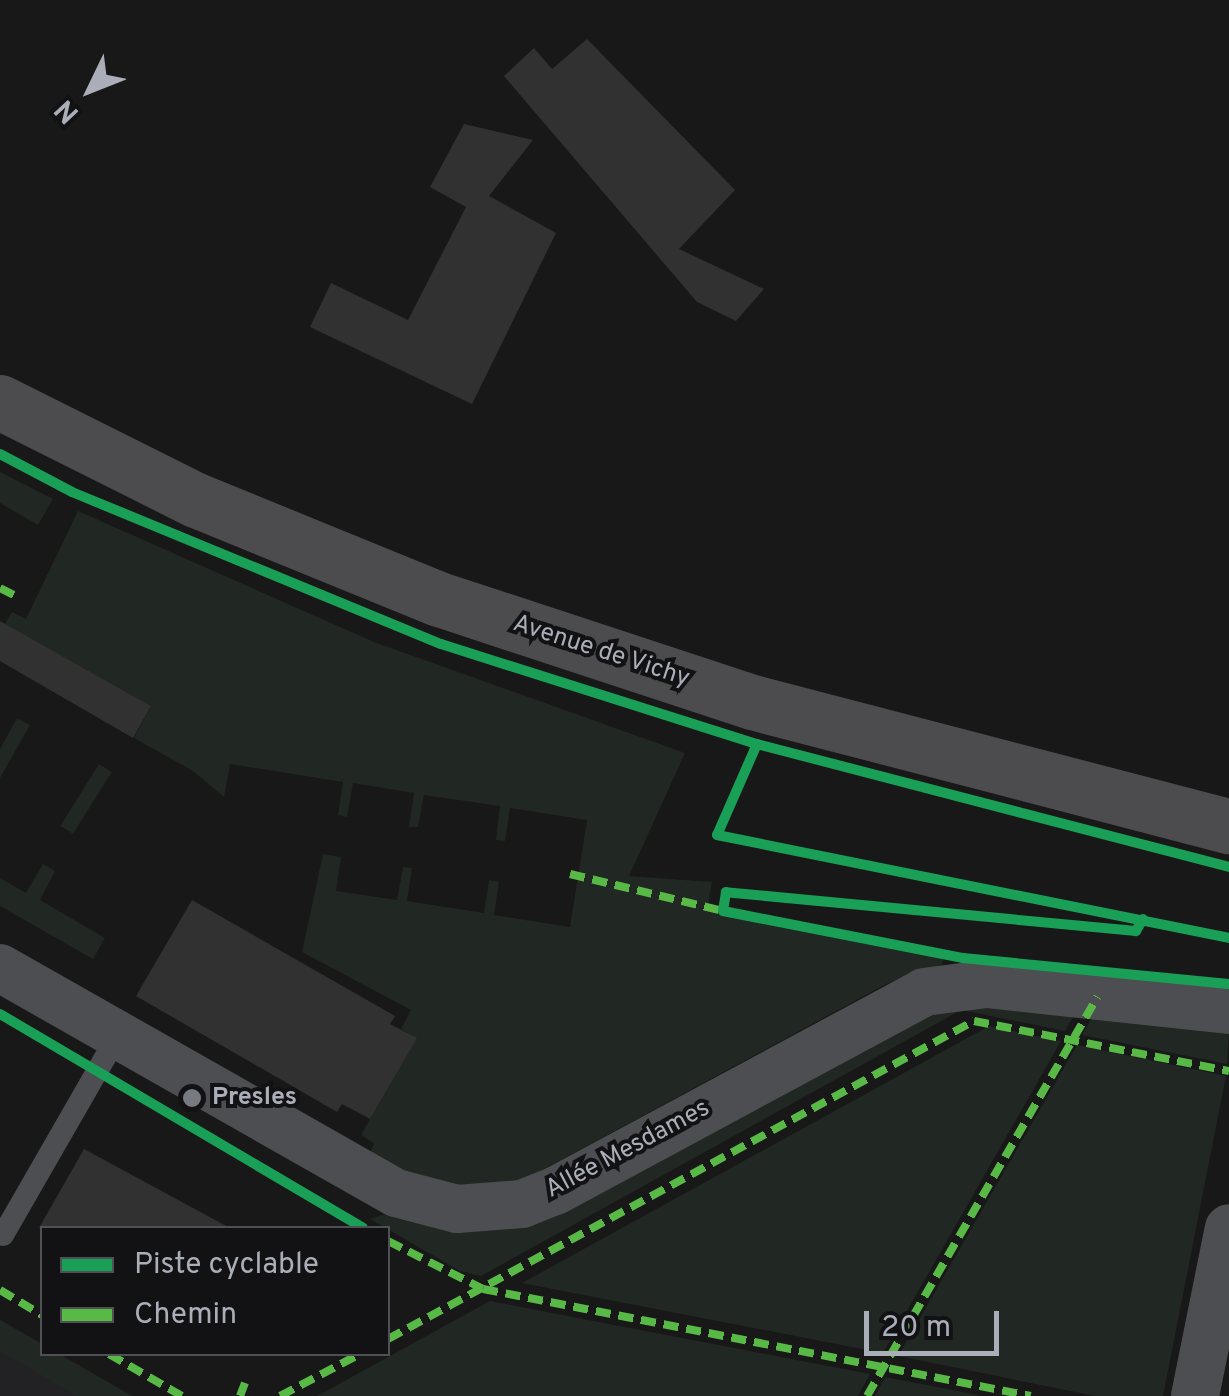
<!DOCTYPE html>
<meta charset="utf-8">
<style>
body{margin:0}
#map{position:relative;width:1229px;height:1396px;overflow:hidden;background:#181818;font-family:Overpass,sans-serif}
div>[style]{position:absolute}
.built>*{inset:0;background:#222224}
.green>*{inset:0;background:#212722;transform-origin:0 0}
.building>*{inset:0;background:#313132}
.service>*{height:22px;margin:-11px;padding:0 11px;transform-origin:11px;border-radius:11px;background:#4d4e51}
.minor>*{height:48px;margin:-24px;padding:0 24px;transform-origin:24px;border-radius:24px;background:#4d4e51}
.secondary>*{height:55px;margin:-27.5px;padding:0 27.5px;transform-origin:27.5px;border-radius:27.5px;background:#4c4c4f}
.quiet>*{height:8px;margin-top:-4px;transform-origin:0;background:repeating-linear-gradient(90deg,#58b947 0 15px,transparent 0 23px)}
.cycleway>*{height:10px;margin:-5px;padding:0 5px;transform-origin:5px;border-radius:5px;background:#1a9f57}
.dots>*{width:28px;height:28px;translate:-50% -50%;box-sizing:border-box;border:5px solid #121214;border-radius:50%}
span{translate:-50% -50%;white-space:nowrap;text-align:center;line-height:1.15;-webkit-text-stroke:8px #121214;paint-order:stroke}
.street-label{font-size:25px;color:#aaaeb8}
.poi-label{font-size:25px;color:#aaaeb8;font-weight:700}
.left{translate:0 -50%;text-align:left}
.legend{position:absolute;left:40px;top:1226px;width:350px;height:130px;box-sizing:border-box;background:#121214;border:2px solid #4f5056;margin:0;padding:12px 18px;list-style:none;font-size:30px;color:#aaaeb8}
.legend li{display:flex;align-items:center;gap:20px;height:50px}
.legend b{width:50px;border:2px solid #4f5056}
.north{position:absolute;left:40px;top:40px;width:100px;height:100px;-webkit-text-stroke:8px #121214;paint-order:stroke;rotate:227deg;font-size:28px;font-weight:700;line-height:40px;text-align:center;color:#aaaeb8}
.north::after{content:'';display:block;margin:auto;width:35px;height:45px;background:#aaaeb8;clip-path:polygon(50% 0,100% 100%,50% 72%,0 100%)}
.scale{position:absolute;left:864px;top:1311px;width:135px;height:45px;box-sizing:border-box;border:5px solid #aaaeb8;border-top:0;padding-left:12px;font-size:30px;line-height:35px;white-space:nowrap;color:#aaaeb8;-webkit-text-stroke:8px #121214;paint-order:stroke}
</style>
<div id="map">
<div class="built">
<div style="clip-path:polygon(0 1320px,42px 1344px,42px 1354px,59px 1354px,132px 1396px,0 1396px)"></div>
</div>
<div class="green">
<div style="clip-path:polygon(0 472px,53px 499px,38px 525px,0 503px)"></div>
<div style="clip-path:polygon(78px 511px,374px 642px,685px 753px,629px 876px,712px 882px,707px 911px,943px 958px,942px 965px,886px 984px,526px 1179px,466px 1187px,412px 1176px,370px 1153px,374px 1143px,361px 1135px,416px 1038px,401px 1029px,411px 1010px,302px 952px,323px 854px,341px 857px,336px 891px,397px 900px,403px 867px,412px 868px,407px 901px,484px 913px,489px 880px,499px 882px,494px 915px,570px 927px,587px 820px,510px 808px,505px 841px,496px 840px,500px 806px,424px 795px,418px 827px,409px 827px,414px 793px,353px 783px,347px 817px,338px 815px,343px 782px,230px 764px,224px 797px,193px 771px,134px 738px,151px 706px,5px 624px,12px 612px,26px 619px)"></div>
<div style="clip-path:polygon(17px 718px,30px 725px,0 778px,0 749px)"></div>
<div style="left:99px;top:764px;width:15px;height:73px;rotate:32deg"></div>
<div style="clip-path:polygon(43px 864px,55px 871px,40px 900px,105px 938px,93px 959px,0 906px,0 878px,26px 893px)"></div>
<div style="clip-path:polygon(980px 1006px,1074px 1015px,1065px 1031px,961px 1010px,481px 1276px,460px 1271px,370px 1219px,386px 1214px,469px 1232px,535px 1223px,933px 1012px)"></div>
<div style="clip-path:polygon(1092px 1018px,1229px 1032px,1227px 1064px,1082px 1035px)"></div>
<div style="clip-path:polygon(989px 1026px,1061px 1041px,883px 1353px,522px 1283px)"></div>
<div style="clip-path:polygon(1077px 1045px,1226px 1076px,1163px 1396px,1095px 1396px,898px 1356px)"></div>
<div style="clip-path:polygon(490px 1301px,870px 1374px,858px 1396px,317px 1396px)"></div>
<div style="clip-path:polygon(0 1320px,42px 1344px,42px 1354px,59px 1354px,132px 1396px,77px 1396px,0 1351px)"></div>
<div style="clip-path:polygon(885px 1377px,963px 1392px,980px 1396px,875px 1396px)"></div>
</div>
<div class="building">
<div style="clip-path:polygon(587px 39px,735px 190px,679px 249px,764px 289px,736px 321px,697px 302px,504px 76px,534px 48px,552px 69px)"></div>
<div style="clip-path:polygon(464px 124px,533px 140px,489px 196px,556px 233px,472px 404px,310px 327px,331px 283px,408px 320px,466px 207px,430px 187px)"></div>
<div style="clip-path:polygon(0 621px,151px 706px,133px 738px,0 661px)"></div>
<div style="clip-path:polygon(192px 900px,395px 1016px,390px 1024px,417px 1038px,370px 1119px,342px 1104px,337px 1112px,136px 996px)"></div>
<div style="clip-path:polygon(84px 1149px,230px 1228px,39px 1228px)"></div>
</div>
<div class="service">
<div style="left:3px;top:1235px;width:231px;rotate:-60.1deg"></div>
</div>
<div class="minor">
<div style="left:0;top:968px;width:455px;rotate:29.6deg"></div>
<div style="left:396px;top:1193px;width:63px;rotate:14.7deg"></div>
<div style="left:457px;top:1209px;width:65px;rotate:-4.4deg"></div>
<div style="left:522px;top:1204px;width:35px;rotate:-22deg"></div>
<div style="left:555px;top:1191px;width:419px;rotate:-28.3deg"></div>
<div style="left:924px;top:992px;width:63px;rotate:-7.4deg"></div>
<div style="left:986px;top:984px;width:244px;rotate:6.1deg"></div>
<div style="left:1195px;top:1396px;width:171px;rotate:-78.6deg"></div>
</div>
<div class="secondary">
<div style="left:0;top:402px;width:219px;rotate:26.6deg"></div>
<div style="left:196px;top:500px;width:262px;rotate:22.2deg"></div>
<div style="left:439px;top:599px;width:330px;rotate:18.2deg"></div>
<div style="left:752px;top:702px;width:493px;rotate:14.6deg"></div>
</div>
<div class="quiet">
<div style="left:0;top:588px;width:18px;rotate:27deg"></div>
<div style="left:570px;top:874px;width:157px;rotate:13.6deg"></div>
<div style="left:388px;top:1241px;width:106px;rotate:26.8deg"></div>
<div style="left:483px;top:1289px;width:558px;rotate:11.05deg"></div>
<div style="left:0;top:1290px;width:49px;rotate:30.8deg"></div>
<div style="left:388px;top:1339px;width:667px;rotate:-28.49deg"></div>
<div style="left:974px;top:1021px;width:260px;rotate:11.1deg"></div>
<div style="left:109px;top:1354px;width:84px;rotate:29.9deg"></div>
<div style="left:240px;top:1396px;width:14px;rotate:-69deg"></div>
<div style="left:280px;top:1396px;width:90px;rotate:-27.7deg"></div>
<div style="left:867px;top:1396px;width:461px;rotate:-60deg"></div>
</div>
<div class="cycleway">
<div style="left:0;top:454px;width:81px;rotate:27.8deg"></div>
<div style="left:72px;top:492px;width:399px;rotate:22.4deg"></div>
<div style="left:441px;top:644px;width:331px;rotate:17.6deg"></div>
<div style="left:757px;top:744px;width:488px;rotate:14.6deg"></div>
<div style="left:757px;top:744px;width:99px;rotate:113.7deg"></div>
<div style="left:717px;top:835px;width:522px;rotate:11.37deg"></div>
<div style="left:1143px;top:919px;width:14px;rotate:120deg"></div>
<div style="left:1136px;top:931px;width:412px;rotate:-174.6deg"></div>
<div style="left:726px;top:892px;width:19px;rotate:99deg"></div>
<div style="left:723px;top:911px;width:245px;rotate:11.1deg"></div>
<div style="left:963px;top:958px;width:267px;rotate:5.6deg"></div>
<div style="left:0;top:1014px;width:421px;rotate:30.5deg"></div>
</div>
<div class="dots">
<div style="left:192px;top:1098px;background:#777a80"></div>
</div>
<div class="street-label">
<span style="left:601px;top:652px;rotate:18deg">Avenue de Vichy</span>
<span style="left:628px;top:1150px;rotate:-28deg">Allée Mesdames</span>
</div>
<div class="poi-label">
<span class="left" style="left:212px;top:1098px">Presles</span>
</div>
<ul class="legend">
<li><b style="height:12px;background:#1a9f57"></b>Piste cyclable</li>
<li><b style="height:12px;background:#58b947"></b>Chemin</li>
</ul>
<div class="north">N</div>
<div class="scale">20 m</div>
</div>
